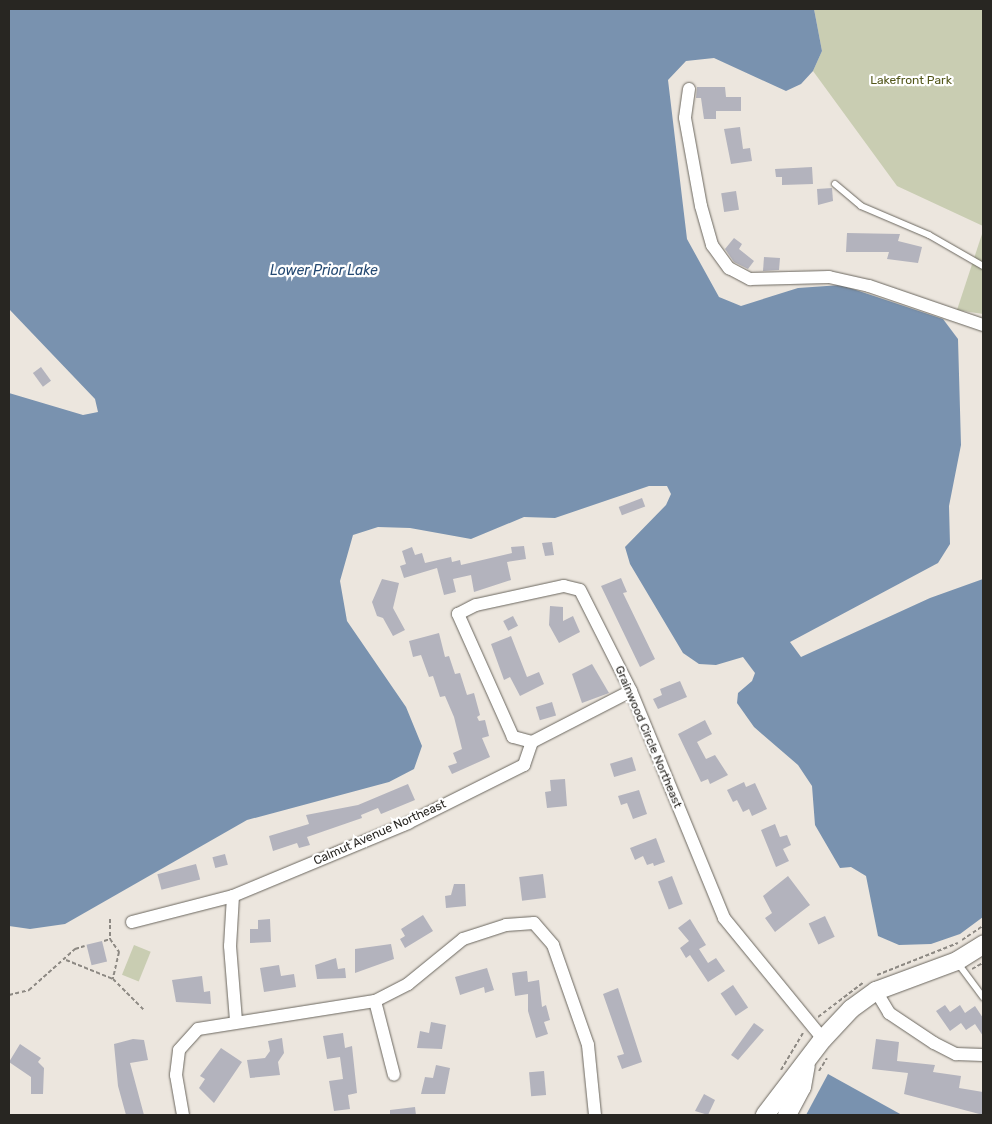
<!DOCTYPE html>
<style>
body{margin:0}
#map{position:relative;width:992px;height:1124px;overflow:hidden;background:#ece6de;font-family:Rubik,sans-serif}
div>[style]{position:absolute}
.green>*{inset:0;background:#c9cdb2;transform-origin:0 0}
.water>*{inset:0;background:#7992af}
.building>*{inset:0;background:#b3b3bd;transform-origin:0 0}
.path>*{height:2px;margin-top:-1px;transform-origin:0;background:repeating-linear-gradient(90deg,#8d8983 0 4px,transparent 0 6.5px)}
.roads{filter:drop-shadow(0 0 1px #6b675f) drop-shadow(0 0 1px #6b675f)}
.lane>*{height:6px;margin:-3px;padding:0 3px;transform-origin:3px;border-radius:3px;background:#fff}
.street>*{height:12px;margin:-6px;padding:0 6px;transform-origin:6px;border-radius:6px;background:#fff}
.secondary>*{height:18px;margin:-9px;padding:0 9px;transform-origin:9px;border-radius:9px;background:#fff}
span{translate:-50% -50%;white-space:nowrap;text-align:center;line-height:1.15;-webkit-text-stroke:4.5px #fff;paint-order:stroke}
.park-label{font-size:12px;color:#54581c}
.street-label{font-size:12px;color:#282622}
.water-label{font-size:14px;color:#244972;font-style:italic}
.frame{position:absolute;inset:0;border:10px solid #282622;pointer-events:none}
</style>
<div id="map">
<div class="green">
<div style="clip-path:polygon(814px 9px,983px 9px,983px 226px,897px 186px,813px 71px,822px 51px)"></div>
<div style="clip-path:polygon(983px 231px,983px 314px,957px 310px)"></div>
<div style="left:134px;top:945px;width:18px;height:32px;rotate:22deg"></div>
</div>
<div class="water">
<div style="clip-path:polygon(9px 9px,814px 9px,822px 51px,813px 71px,801px 84px,786px 91px,714px 58px,686px 61px,668px 80px,687px 239px,719px 297px,741px 306px,798px 288px,841px 285px,943px 319px,958px 339px,961px 445px,949px 506px,950px 544px,938px 563px,790px 642px,801px 657px,930px 598px,983px 579px,983px 917px,960px 934px,931px 944px,899px 945px,878px 936px,866px 876px,851px 867px,840px 868px,815px 825px,812px 786px,798px 765px,754px 727px,737px 703px,738px 693px,752px 681px,755px 673px,743px 657px,716px 665px,699px 664px,683px 653px,630px 564px,625px 547px,666px 505px,671px 494px,667px 486px,649px 486px,555px 518px,524px 517px,471px 539px,410px 528px,378px 527px,353px 535px,340px 581px,347px 621px,406px 707px,422px 746px,414px 769px,389px 782px,247px 820px,65px 924px,30px 929px,9px 926px,9px 393px,83px 415px,98px 412px,95px 399px,9px 309px)"></div>
<div style="clip-path:polygon(828px 1074px,902px 1115px,806px 1115px)"></div>
</div>
<div class="building">
<div style="clip-path:polygon(697px 87px,725px 87px,726px 97px,741px 97px,741px 111px,716px 111px,716px 119px,704px 119px,701px 98px,696px 98px)"></div>
<div style="clip-path:polygon(740px 127px,743px 149px,750px 148px,752px 161px,731px 164px,724px 129px)"></div>
<div style="clip-path:polygon(812px 167px,813px 184px,782px 185px,782px 177px,776px 177px,775px 169px)"></div>
<div style="clip-path:polygon(832px 188px,833px 201px,818px 205px,817px 189px)"></div>
<div style="left:736px;top:191px;width:19px;height:15px;rotate:81deg"></div>
<div style="clip-path:polygon(847px 233px,900px 234px,898px 241px,922px 247px,918px 263px,887px 259px,889px 252px,846px 252px)"></div>
<div style="clip-path:polygon(734px 238px,742px 244px,739px 249px,754px 261px,748px 269px,734px 262px,725px 249px)"></div>
<div style="clip-path:polygon(764px 257px,780px 258px,779px 270px,763px 271px)"></div>
<div style="left:41px;top:367px;width:17px;height:10px;rotate:54deg"></div>
<div style="left:642px;top:498px;width:9px;height:25px;rotate:69deg"></div>
<div style="clip-path:polygon(552px 542px,554px 555px,545px 556px,542px 543px)"></div>
<div style="clip-path:polygon(524px 546px,526px 559px,507px 562px,511px 580px,474px 592px,471px 575px,453px 579px,456px 592px,444px 595px,437px 568px,404px 578px,400px 566px,406px 564px,402px 551px,412px 547px,415px 555px,422px 553px,425px 563px,451px 557px,452px 562px,460px 560px,461px 565px,512px 553px,511px 547px)"></div>
<div style="clip-path:polygon(621px 578px,627px 592px,623px 593px,655px 659px,640px 667px,601px 586px)"></div>
<div style="clip-path:polygon(382px 579px,399px 583px,393px 608px,405px 630px,393px 636px,383px 618px,377px 616px,372px 602px)"></div>
<div style="clip-path:polygon(550px 606px,563px 607px,563px 621px,573px 616px,580px 632px,559px 643px,549px 625px)"></div>
<div style="left:513px;top:616px;width:11px;height:11px;rotate:63deg"></div>
<div style="clip-path:polygon(439px 633px,445px 657px,449px 656px,455px 674px,460px 673px,467px 695px,474px 693px,480px 715px,477px 717px,479px 721px,485px 720px,489px 736px,482px 738px,490px 757px,452px 774px,448px 766px,457px 763px,453px 753px,462px 749px,454px 717px,445px 696px,440px 697px,433px 676px,429px 677px,421px 655px,413px 657px,409px 641px)"></div>
<div style="clip-path:polygon(511px 636px,527px 677px,539px 672px,544px 684px,520px 696px,510px 677px,504px 680px,491px 644px)"></div>
<div style="clip-path:polygon(592px 664px,609px 693px,582px 703px,572px 674px)"></div>
<div style="clip-path:polygon(680px 681px,687px 697px,658px 709px,653px 699px,662px 695px,660px 689px)"></div>
<div style="left:552px;top:702px;width:14px;height:17px;rotate:73deg"></div>
<div style="clip-path:polygon(705px 720px,712px 734px,697px 742px,706px 759px,715px 755px,728px 775px,710px 784px,708px 779px,701px 782px,678px 734px)"></div>
<div style="left:632px;top:757px;width:14px;height:23px;rotate:73deg"></div>
<div style="clip-path:polygon(565px 779px,567px 806px,547px 808px,545px 792px,551px 791px,550px 780px)"></div>
<div style="clip-path:polygon(744px 782px,746px 787px,755px 783px,767px 809px,752px 816px,749px 809px,743px 812px,737px 800px,733px 802px,727px 790px)"></div>
<div style="clip-path:polygon(408px 784px,415px 800px,381px 814px,378px 808px,361px 815px,362px 818px,307px 837px,310px 845px,299px 848px,297px 843px,273px 851px,269px 836px,309px 824px,306px 815px,358px 805px)"></div>
<div style="clip-path:polygon(639px 790px,647px 814px,633px 819px,627px 803px,621px 805px,618px 796px)"></div>
<div style="clip-path:polygon(775px 824px,780px 837px,787px 835px,791px 845px,783px 849px,789px 861px,776px 867px,761px 830px)"></div>
<div style="clip-path:polygon(656px 838px,665px 862px,654px 866px,653px 863px,647px 865px,643px 856px,635px 860px,630px 848px)"></div>
<div style="left:225px;top:854px;width:11px;height:13px;rotate:75deg"></div>
<div style="left:196px;top:864px;width:16px;height:40px;rotate:75deg"></div>
<div style="left:543px;top:874px;width:24px;height:24px;rotate:83deg"></div>
<div style="left:672px;top:876px;width:30px;height:15px;rotate:69deg"></div>
<div style="clip-path:polygon(788px 876px,810px 905px,775px 932px,765px 918px,772px 913px,763px 896px)"></div>
<div style="clip-path:polygon(454px 884px,465px 884px,466px 906px,446px 908px,445px 896px,451px 895px)"></div>
<div style="clip-path:polygon(423px 915px,433px 931px,405px 948px,400px 939px,405px 936px,401px 929px)"></div>
<div style="left:825px;top:916px;width:23px;height:18px;rotate:65deg"></div>
<div style="clip-path:polygon(270px 919px,271px 942px,250px 943px,250px 929px,258px 929px,258px 920px)"></div>
<div style="clip-path:polygon(690px 919px,706px 945px,699px 949px,708px 963px,716px 958px,725px 971px,708px 982px,690px 955px,686px 958px,680px 948px,689px 941px,678px 928px)"></div>
<div style="left:102px;top:941px;width:21px;height:16px;rotate:76deg"></div>
<div style="clip-path:polygon(391px 944px,394px 959px,355px 973px,355px 949px)"></div>
<div style="clip-path:polygon(336px 958px,338px 969px,345px 968px,346px 978px,317px 979px,315px 965px)"></div>
<div style="clip-path:polygon(279px 965px,281px 976px,294px 974px,296px 987px,264px 992px,260px 968px)"></div>
<div style="clip-path:polygon(487px 968px,494px 990px,485px 993px,484px 987px,460px 995px,455px 977px)"></div>
<div style="clip-path:polygon(527px 971px,528px 982px,539px 980px,542px 1007px,546px 1005px,550px 1020px,544px 1022px,548px 1034px,536px 1038px,528px 1011px,528px 994px,515px 996px,512px 973px)"></div>
<div style="clip-path:polygon(202px 976px,204px 992px,210px 991px,211px 1004px,176px 1002px,172px 980px)"></div>
<div style="left:733px;top:985px;width:27px;height:15px;rotate:56deg"></div>
<div style="clip-path:polygon(618px 988px,642px 1062px,622px 1069px,617px 1056px,624px 1054px,603px 994px)"></div>
<div style="clip-path:polygon(945px 1005px,950px 1012px,960px 1005px,965px 1013px,975px 1006px,983px 1018px,983px 1036px,975px 1024px,966px 1030px,961px 1023px,950px 1031px,936px 1011px)"></div>
<div style="clip-path:polygon(431px 1022px,446px 1025px,442px 1049px,417px 1048px,420px 1031px,429px 1033px)"></div>
<div style="clip-path:polygon(754px 1023px,764px 1030px,738px 1060px,731px 1055px)"></div>
<div style="clip-path:polygon(343px 1033px,345px 1048px,352px 1046px,357px 1093px,348px 1095px,350px 1109px,334px 1111px,329px 1081px,343px 1079px,340px 1057px,327px 1059px,323px 1036px)"></div>
<div style="clip-path:polygon(282px 1038px,284px 1053px,278px 1062px,280px 1075px,250px 1078px,247px 1060px,265px 1058px,270px 1051px,268px 1041px)"></div>
<div style="clip-path:polygon(133px 1039px,144px 1040px,148px 1060px,130px 1063px,144px 1115px,126px 1115px,118px 1086px,114px 1044px)"></div>
<div style="clip-path:polygon(876px 1039px,899px 1042px,897px 1061px,935px 1065px,933px 1072px,961px 1076px,959px 1088px,983px 1092px,983px 1115px,904px 1094px,908px 1073px,872px 1069px)"></div>
<div style="clip-path:polygon(20px 1044px,41px 1058px,38px 1062px,44px 1068px,43px 1094px,31px 1094px,31px 1077px,9px 1062px)"></div>
<div style="clip-path:polygon(221px 1048px,242px 1062px,214px 1103px,199px 1088px,205px 1079px,200px 1076px)"></div>
<div style="clip-path:polygon(436px 1065px,450px 1068px,445px 1094px,421px 1094px,425px 1077px,433px 1078px)"></div>
<div style="left:544px;top:1071px;width:24px;height:15px;rotate:85deg"></div>
<div style="clip-path:polygon(704px 1094px,715px 1100px,708px 1115px,695px 1111px)"></div>
<div style="clip-path:polygon(415px 1107px,416px 1115px,390px 1115px,390px 1110px)"></div>
</div>
<div class="path">
<div style="left:110px;top:919px;width:20px;rotate:90deg"></div>
<div style="left:962px;top:940px;width:25px;rotate:-34deg"></div>
<div style="left:104px;top:941px;width:6px;rotate:-18deg"></div>
<div style="left:110px;top:939px;width:16px;rotate:55deg"></div>
<div style="left:119px;top:952px;width:28px;rotate:103deg"></div>
<div style="left:66px;top:960px;width:51px;rotate:22deg"></div>
<div style="left:113px;top:979px;width:44px;rotate:45deg"></div>
<div style="left:972px;top:969px;width:13px;rotate:-29deg"></div>
<div style="left:877px;top:975px;width:87px;rotate:-21.6deg"></div>
<div style="left:9px;top:995px;width:21px;rotate:-14deg"></div>
<div style="left:29px;top:990px;width:62px;rotate:-41.7deg"></div>
<div style="left:75px;top:949px;width:10px;rotate:-17deg"></div>
<div style="left:818px;top:1017px;width:58px;rotate:-37.3deg"></div>
<div style="left:781px;top:1070px;width:43px;rotate:-59.3deg"></div>
<div style="left:819px;top:1071px;width:15px;rotate:-58deg"></div>
</div>
<div class="roads">
<div class="lane">
<div style="left:835px;top:184px;width:34px;rotate:40deg"></div>
<div style="left:861px;top:206px;width:74px;rotate:23.1deg"></div>
<div style="left:929px;top:235px;width:62px;rotate:29.9deg"></div>
<div style="left:957px;top:962px;width:44px;rotate:53.4deg"></div>
</div>
<div class="street">
<div style="left:689px;top:89px;width:29px;rotate:98deg"></div>
<div style="left:685px;top:118px;width:89px;rotate:79.7deg"></div>
<div style="left:701px;top:206px;width:41px;rotate:74.2deg"></div>
<div style="left:712px;top:245px;width:29px;rotate:54deg"></div>
<div style="left:729px;top:268px;width:24px;rotate:28deg"></div>
<div style="left:750px;top:279px;width:79px;rotate:-1.5deg"></div>
<div style="left:829px;top:277px;width:41px;rotate:12.7deg"></div>
<div style="left:869px;top:286px;width:120px;rotate:18.9deg"></div>
<div style="left:532px;top:742px;width:20px;rotate:-165deg"></div>
<div style="left:513px;top:737px;width:135px;rotate:-114.1deg"></div>
<div style="left:458px;top:614px;width:20px;rotate:-27deg"></div>
<div style="left:476px;top:605px;width:90px;rotate:-12.2deg"></div>
<div style="left:564px;top:586px;width:16px;rotate:14deg"></div>
<div style="left:580px;top:590px;width:113px;rotate:63.2deg"></div>
<div style="left:631px;top:691px;width:245px;rotate:67.7deg"></div>
<div style="left:724px;top:918px;width:156px;rotate:50.7deg"></div>
<div style="left:233px;top:896px;width:50px;rotate:93.4deg"></div>
<div style="left:230px;top:946px;width:75px;rotate:85.4deg"></div>
<div style="left:132px;top:922px;width:104px;rotate:-14.4deg"></div>
<div style="left:233px;top:896px;width:190px;rotate:-22.6deg"></div>
<div style="left:408px;top:823px;width:130px;rotate:-26.6deg"></div>
<div style="left:524px;top:765px;width:24px;rotate:-71deg"></div>
<div style="left:532px;top:742px;width:111px;rotate:-27.3deg"></div>
<div style="left:876px;top:991px;width:26px;rotate:59deg"></div>
<div style="left:889px;top:1013px;width:54px;rotate:33.7deg"></div>
<div style="left:934px;top:1043px;width:25px;rotate:27deg"></div>
<div style="left:956px;top:1054px;width:27px;rotate:2deg"></div>
<div style="left:375px;top:1001px;width:76px;rotate:75.6deg"></div>
<div style="left:183px;top:1115px;width:41px;rotate:-99.9deg"></div>
<div style="left:176px;top:1075px;width:25px;rotate:-83deg"></div>
<div style="left:179px;top:1050px;width:28px;rotate:-48deg"></div>
<div style="left:198px;top:1029px;width:179px;rotate:-9deg"></div>
<div style="left:375px;top:1001px;width:37px;rotate:-27deg"></div>
<div style="left:408px;top:984px;width:71px;rotate:-39.3deg"></div>
<div style="left:463px;top:939px;width:45px;rotate:-18deg"></div>
<div style="left:506px;top:925px;width:28px;rotate:-4deg"></div>
<div style="left:534px;top:923px;width:29px;rotate:49deg"></div>
<div style="left:553px;top:945px;width:106px;rotate:70.7deg"></div>
<div style="left:588px;top:1045px;width:70px;rotate:84.3deg"></div>
</div>
<div class="secondary">
<div style="left:765px;top:1115px;width:96px;rotate:-52.7deg"></div>
<div style="left:823px;top:1039px;width:41px;rotate:-47deg"></div>
<div style="left:851px;top:1009px;width:31px;rotate:-36deg"></div>
<div style="left:876px;top:991px;width:86px;rotate:-20.3deg"></div>
<div style="left:957px;top:961px;width:31px;rotate:-32deg"></div>
<div style="left:787px;top:1115px;width:32px;rotate:-62deg"></div>
<div style="left:802px;top:1087px;width:22px;rotate:-80deg"></div>
</div>
</div>
<div class="park-label">
<span style="left:911px;top:81px">Lakefront Park</span>
</div>
<div class="street-label">
<span style="left:648px;top:737px;rotate:67deg">Grainwood Circle Northeast</span>
<span style="left:380px;top:833px;rotate:-24deg">Calmut Avenue Northeast</span>
</div>
<div class="water-label">
<span style="left:324px;top:271px">Lower Prior Lake</span>
</div>
<div class="frame"></div>
</div>
